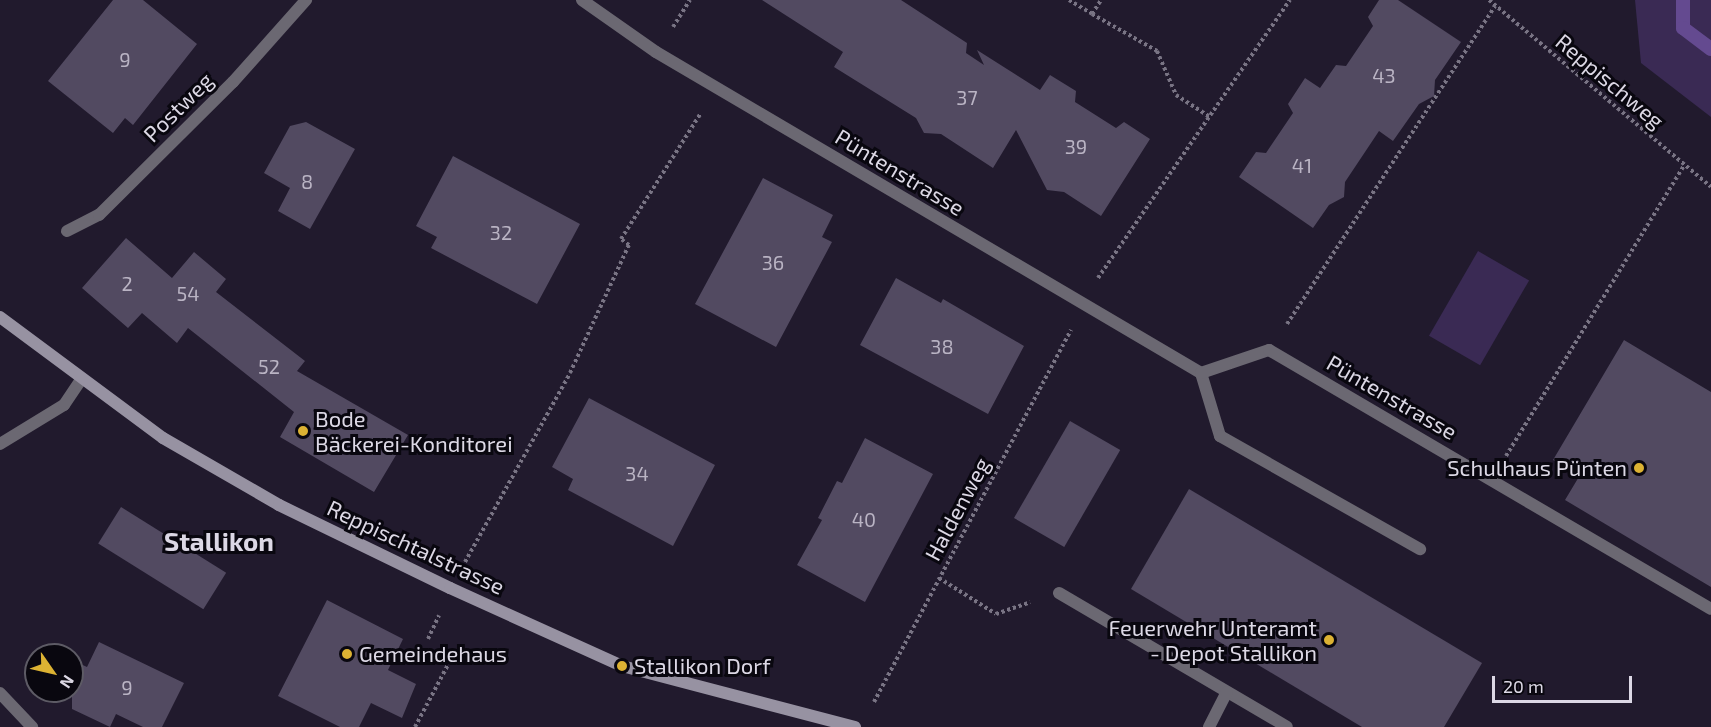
<!DOCTYPE html>
<meta charset="utf-8">
<style>
body{margin:0}
#map{position:relative;width:1711px;height:727px;overflow:hidden;background:#211a2d;font-family:"Exo 2",sans-serif}
div>[style]{position:absolute}
.green>*{inset:0;background:#3a2a54;transform-origin:0 0}
.stream>*{height:14px;margin:-7px;padding:0 7px;transform-origin:7px;border-radius:7px;background:#644a90}
.building>*{inset:0;background:#524a61;transform-origin:0 0}
.path>*{height:4px;margin-top:-2px;transform-origin:0;background:repeating-linear-gradient(90deg,#797484 0 3px,transparent 0 6px)}
.lane>*{height:12px;margin:-6px;padding:0 6px;transform-origin:6px;border-radius:6px;background:#6b6872}
.street>*{height:12px;margin:-6px;padding:0 6px;transform-origin:6px;border-radius:6px;background:#6b6872}
.secondary>*{height:12px;margin:-6px;padding:0 6px;transform-origin:6px;border-radius:6px;background:#9792a2}
.dots>*{width:16px;height:16px;translate:-50% -50%;box-sizing:border-box;border:3px solid #09070f;border-radius:50%}
span{translate:-50% -50%;white-space:nowrap;text-align:center;line-height:1.15;-webkit-text-stroke:6px #09070f;paint-order:stroke}
.number-label{font-size:20px;color:#bab4c4}
.number-label span{-webkit-text-stroke-width:0}
.street-label{font-size:22px;color:#dcd8e5}
.poi-label{font-size:22px;color:#dcd8e5}
.left{translate:0 -50%;text-align:left}
.right{translate:-100% -50%;text-align:right}
.quarter-label{font-size:26px;color:#dcd8e5;font-weight:700}
.north{position:absolute;left:24px;top:643px;width:60px;height:60px;box-sizing:border-box;background:#09070f;border:2px solid #5d5b65;border-radius:50%;rotate:124deg;font-size:16px;font-weight:700;line-height:24px;text-align:center;color:#dcd8e5}
.north::after{content:'';display:block;margin:auto;width:21px;height:27px;background:#dcb233;clip-path:polygon(50% 0,100% 100%,50% 72%,0 100%)}
.scale{position:absolute;left:1492px;top:676px;width:140px;height:27px;box-sizing:border-box;border:3px solid #dcd8e5;border-top:0;padding-left:8px;font-size:18px;line-height:21px;white-space:nowrap;color:#dcd8e5;-webkit-text-stroke:4px #09070f;paint-order:stroke}
</style>
<div id="map">
<div class="green">
<div style="clip-path:polygon(1635px 0,1711px 0,1711px 117px,1641px 63px)"></div>
<div style="left:1478px;top:251px;width:59px;height:98px;rotate:30deg"></div>
</div>
<div class="stream">
<div style="left:1683px;top:0;width:28px;rotate:90deg"></div>
<div style="left:1683px;top:28px;width:35px;rotate:37deg"></div>
</div>
<div class="building">
<div style="clip-path:polygon(113px 0,143px 0,197px 44px,133px 125px,125px 118px,113px 133px,48px 81px)"></div>
<div style="clip-path:polygon(762px 0,901px 0,967px 43px,966px 53px,984px 65px,977px 50px,1040px 90px,1050px 75px,1076px 91px,1075px 102px,1116px 128px,1124px 122px,1150px 139px,1101px 216px,1064px 192px,1047px 190px,1016px 130px,993px 168px,941px 134px,924px 133px,916px 118px,834px 67px,843px 52px)"></div>
<div style="clip-path:polygon(1379px 0,1398px 0,1461px 42px,1435px 80px,1434px 96px,1419px 104px,1393px 141px,1379px 131px,1345px 182px,1344px 197px,1329px 205px,1313px 228px,1239px 177px,1256px 152px,1266px 153px,1293px 113px,1288px 104px,1305px 78px,1320px 88px,1336px 65px,1346px 66px,1373px 26px,1368px 17px)"></div>
<div style="clip-path:polygon(306px 122px,355px 149px,310px 229px,278px 211px,290px 188px,264px 173px,290px 126px)"></div>
<div style="clip-path:polygon(453px 156px,580px 224px,537px 304px,431px 248px,437px 237px,416px 226px)"></div>
<div style="clip-path:polygon(763px 178px,833px 215px,822px 237px,832px 242px,776px 347px,695px 304px)"></div>
<div style="clip-path:polygon(126px 238px,172px 278px,194px 252px,226px 279px,216px 292px,305px 361px,297px 371px,408px 435px,374px 492px,280px 437px,294px 412px,188px 328px,177px 343px,142px 313px,128px 328px,82px 288px)"></div>
<div style="clip-path:polygon(896px 278px,941px 303px,943px 299px,1024px 346px,988px 414px,860px 345px)"></div>
<div style="clip-path:polygon(1624px 340px,1711px 392px,1711px 587px,1565px 500px,1580px 475px,1553px 460px)"></div>
<div style="clip-path:polygon(589px 398px,715px 465px,673px 546px,568px 490px,573px 479px,552px 467px)"></div>
<div style="left:1070px;top:421px;width:58px;height:112px;rotate:30deg"></div>
<div style="clip-path:polygon(865px 438px,933px 474px,865px 602px,797px 565px,822px 520px,818px 518px,837px 481px,842px 483px)"></div>
<div style="clip-path:polygon(1189px 489px,1482px 663px,1444px 727px,1362px 727px,1131px 589px)"></div>
<div style="left:121px;top:507px;width:124px;height:43px;rotate:32deg"></div>
<div style="clip-path:polygon(327px 600px,403px 639px,388px 670px,416px 684px,402px 718px,371px 703px,359px 727px,340px 727px,278px 696px)"></div>
<div style="clip-path:polygon(99px 642px,184px 683px,162px 727px,143px 727px,116px 714px,110px 727px,72px 709px,72px 660px,87px 667px)"></div>
</div>
<div class="path">
<div style="left:1069px;top:0;width:27px;rotate:31deg"></div>
<div style="left:1092px;top:14px;width:17px;rotate:-57deg"></div>
<div style="left:1489px;top:0;width:290px;rotate:40.1deg"></div>
<div style="left:1092px;top:14px;width:75px;rotate:29.6deg"></div>
<div style="left:1157px;top:51px;width:48px;rotate:66.6deg"></div>
<div style="left:1176px;top:95px;width:40px;rotate:32.9deg"></div>
<div style="left:673px;top:27px;width:32px;rotate:-58deg"></div>
<div style="left:1098px;top:278px;width:338px;rotate:-55.4deg"></div>
<div style="left:1287px;top:324px;width:380px;rotate:-56.8deg"></div>
<div style="left:1506px;top:456px;width:341px;rotate:-58.5deg"></div>
<div style="left:465px;top:562px;width:216px;rotate:-60.9deg"></div>
<div style="left:570px;top:373px;width:141px;rotate:-65.3deg"></div>
<div style="left:629px;top:245px;width:10px;rotate:-143deg"></div>
<div style="left:621px;top:239px;width:149px;rotate:-57.6deg"></div>
<div style="left:939px;top:578px;width:67px;rotate:32.3deg"></div>
<div style="left:996px;top:614px;width:36px;rotate:-19deg"></div>
<div style="left:428px;top:639px;width:26px;rotate:-65deg"></div>
<div style="left:874px;top:702px;width:421px;rotate:-62.1deg"></div>
<div style="left:415px;top:727px;width:75px;rotate:-62.1deg"></div>
</div>
<div class="lane">
<div style="left:67px;top:231px;width:36px;rotate:-27deg"></div>
<div style="left:99px;top:215px;width:189px;rotate:-44.8deg"></div>
<div style="left:233px;top:82px;width:110px;rotate:-48.3deg"></div>
<div style="left:0;top:444px;width:75px;rotate:-31.4deg"></div>
<div style="left:64px;top:405px;width:32px;rotate:-56deg"></div>
<div style="left:1059px;top:593px;width:264px;rotate:30.4deg"></div>
<div style="left:1209px;top:727px;width:39px;rotate:-63deg"></div>
</div>
<div class="street">
<div style="left:582px;top:0;width:90px;rotate:35.1deg"></div>
<div style="left:656px;top:52px;width:633px;rotate:30.5deg"></div>
<div style="left:1201px;top:373px;width:66px;rotate:73.2deg"></div>
<div style="left:1220px;top:436px;width:230px;rotate:29.5deg"></div>
<div style="left:1201px;top:373px;width:72px;rotate:-18.7deg"></div>
<div style="left:1269px;top:350px;width:512px;rotate:30.37deg"></div>
<div style="left:0;top:693px;width:47px;rotate:46.7deg"></div>
</div>
<div class="secondary">
<div style="left:0;top:317px;width:203px;rotate:36.6deg"></div>
<div style="left:163px;top:438px;width:134px;rotate:30deg"></div>
<div style="left:279px;top:505px;width:190px;rotate:25.9deg"></div>
<div style="left:450px;top:588px;width:189px;rotate:24.4deg"></div>
<div style="left:622px;top:666px;width:241px;rotate:14.7deg"></div>
</div>
<div class="dots">
<div style="left:303px;top:431px;background:#dcb233"></div>
<div style="left:1639px;top:468px;background:#dcb233"></div>
<div style="left:1329px;top:640px;background:#dcb233"></div>
<div style="left:347px;top:654px;background:#dcb233"></div>
<div style="left:622px;top:666px;background:#dcb233"></div>
</div>
<div class="number-label">
<span style="left:125px;top:59px">9</span>
<span style="left:1384px;top:75px">43</span>
<span style="left:967px;top:97px">37</span>
<span style="left:1076px;top:146px">39</span>
<span style="left:1302px;top:165px">41</span>
<span style="left:307px;top:181px">8</span>
<span style="left:501px;top:232px">32</span>
<span style="left:773px;top:262px">36</span>
<span style="left:127px;top:283px">2</span>
<span style="left:188px;top:293px">54</span>
<span style="left:942px;top:346px">38</span>
<span style="left:269px;top:366px">52</span>
<span style="left:637px;top:473px">34</span>
<span style="left:864px;top:519px">40</span>
<span style="left:127px;top:687px">9</span>
</div>
<div class="street-label">
<span style="left:1610px;top:81px;rotate:40deg">Reppischweg</span>
<span style="left:178px;top:107px;rotate:-45deg">Postweg</span>
<span style="left:900px;top:172px;rotate:31deg">Püntenstrasse</span>
<span style="left:1392px;top:397px;rotate:30deg">Püntenstrasse</span>
<span style="left:957px;top:509px;rotate:-62deg">Haldenweg</span>
<span style="left:416px;top:547px;rotate:25deg">Reppischtalstrasse</span>
</div>
<div class="poi-label">
<span class="left" style="left:315px;top:431px">Bode<br>Bäckerei-Konditorei</span>
<span class="right" style="left:1627px;top:468px">Schulhaus Pünten</span>
<span class="right" style="left:1317px;top:640px">Feuerwehr Unteramt<br>- Depot Stallikon</span>
<span class="left" style="left:359px;top:654px">Gemeindehaus</span>
<span class="left" style="left:634px;top:666px">Stallikon Dorf</span>
</div>
<div class="quarter-label">
<span style="left:219px;top:541px">Stallikon</span>
</div>
<div class="north">N</div>
<div class="scale">20 m</div>
</div>
